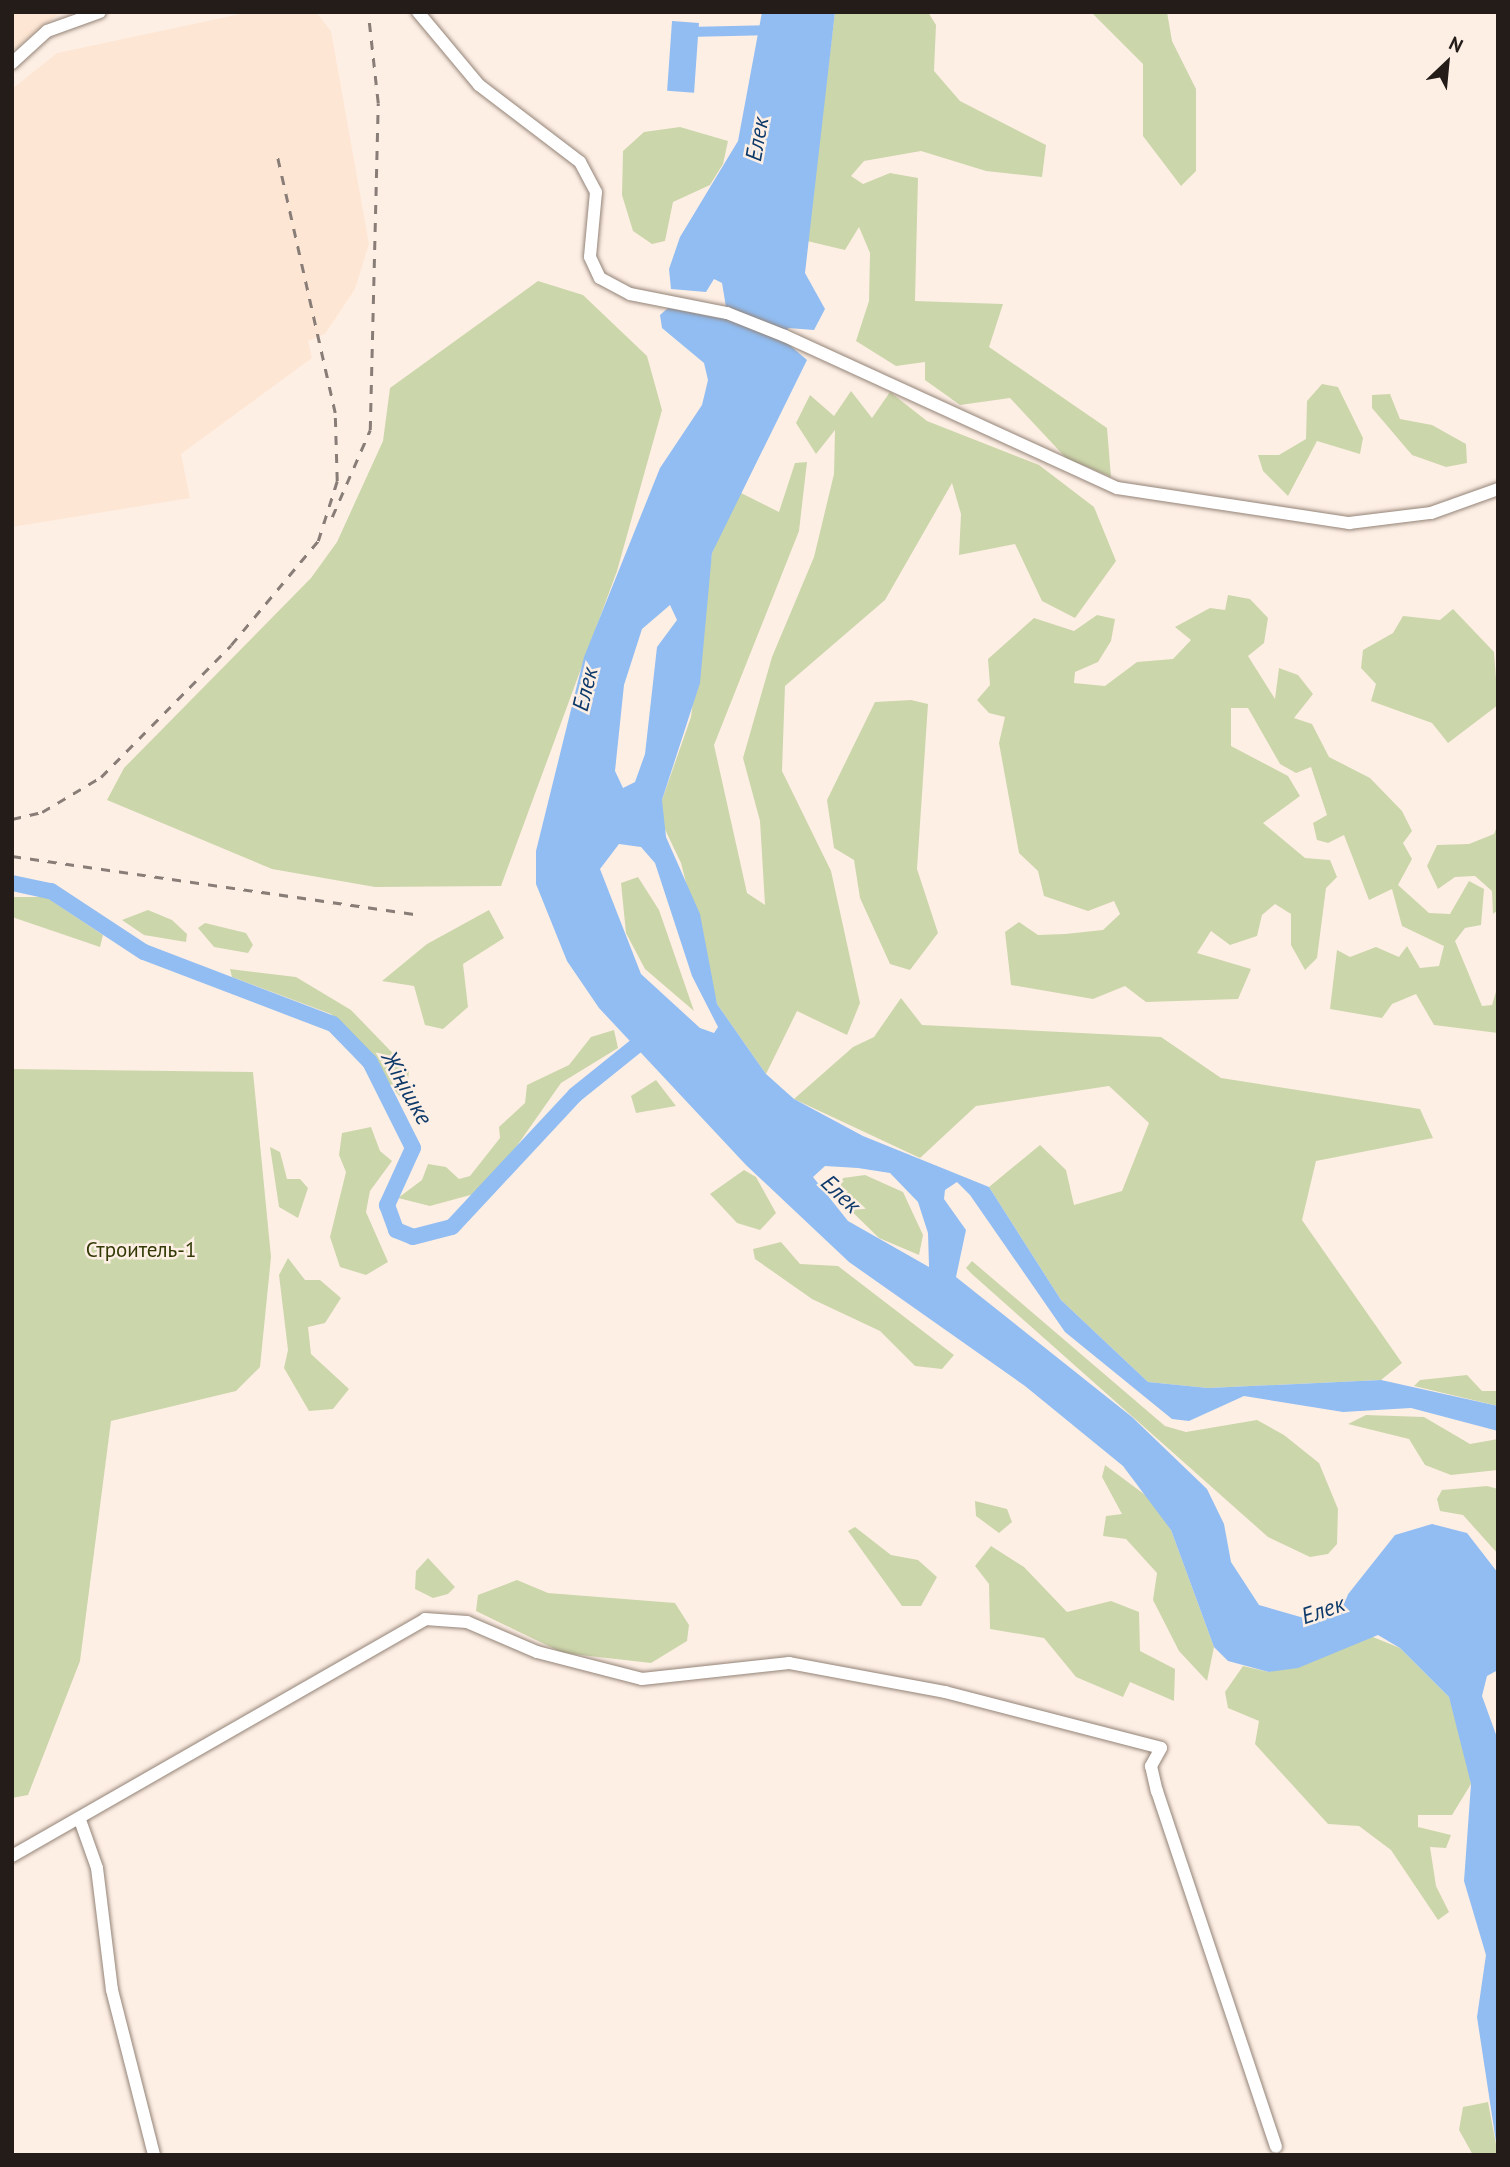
<!DOCTYPE html>
<meta charset="utf-8">
<style>
body{margin:0}
#map{position:relative;width:1510px;height:2167px;overflow:hidden;background:#feefe5;font-family:"PT Sans",sans-serif}
div>[style]{position:absolute}
.built>*{inset:0;background:#fee6d4}
.green>*{inset:0;background:#ccd6ab}
.water>*{inset:0;background:#91bdf2;transform-origin:0 0}
.canal>*{height:10px;margin:-5px;padding:0 5px;transform-origin:5px;border-radius:5px;background:#91bdf2}
.river>*{height:16px;margin:-8px;padding:0 8px;transform-origin:8px;border-radius:8px;background:#91bdf2}
.roads{filter:drop-shadow(0 0 2px #938377) drop-shadow(0 0 2px #938377)}
.minor>*{height:12px;margin:-6px;padding:0 6px;transform-origin:6px;border-radius:6px;background:#fff}
.rail>*{height:2.5px;margin-top:-1.25px;transform-origin:0;background:repeating-linear-gradient(90deg,#887d77 0 9px,transparent 0 18px)}
span{translate:-50% -50%;white-space:nowrap;text-align:center;line-height:1.15;-webkit-text-stroke:5px #feefe5;paint-order:stroke}
.park-label{font-size:21px;color:#313a05}
.water-label{font-size:23px;color:#0d3a6a;font-style:italic}
.frame{position:absolute;inset:0;border:14px solid #231c18;pointer-events:none}
.north{position:absolute;left:1412px;top:28px;width:70px;height:70px;-webkit-text-stroke:5px #feefe5;paint-order:stroke;rotate:26deg;font-size:19px;font-weight:700;line-height:28px;text-align:center;color:#231c18}
.north::after{content:'';display:block;margin:auto;width:24px;height:32px;background:#231c18;clip-path:polygon(50% 0,100% 100%,50% 72%,0 100%)}
</style>
<div id="map">
<div class="built">
<div style="clip-path:polygon(12px 12px,61px 12px,12px 51px)"></div>
<div style="clip-path:polygon(250px 12px,316px 12px,331px 31px,369px 244px,355px 289px,325px 334px,308px 341px,312px 358px,181px 454px,190px 498px,12px 527px,12px 89px,57px 53px)"></div>
</div>
<div class="green">
<div style="clip-path:polygon(835px 12px,928px 12px,936px 25px,934px 71px,960px 101px,1046px 145px,1042px 177px,986px 171px,921px 151px,864px 161px,851px 176px,863px 184px,890px 173px,918px 178px,915px 301px,1003px 304px,989px 347px,1107px 428px,1111px 477px,1066px 458px,1010px 398px,960px 405px,925px 380px,925px 362px,896px 366px,856px 341px,869px 301px,870px 253px,859px 227px,845px 250px,807px 241px)"></div>
<div style="clip-path:polygon(1091px 12px,1167px 12px,1172px 41px,1196px 89px,1196px 171px,1181px 186px,1143px 136px,1143px 64px)"></div>
<div style="clip-path:polygon(680px 127px,728px 141px,723px 164px,710px 185px,673px 202px,665px 241px,652px 244px,633px 231px,622px 195px,623px 151px,644px 132px)"></div>
<div style="clip-path:polygon(538px 281px,583px 295px,647px 356px,662px 410px,617px 571px,501px 886px,375px 887px,272px 869px,107px 800px,124px 768px,311px 578px,337px 542px,383px 441px,390px 388px)"></div>
<div style="clip-path:polygon(1322px 384px,1338px 387px,1363px 438px,1360px 454px,1317px 441px,1288px 496px,1263px 471px,1258px 455px,1279px 455px,1306px 439px,1307px 401px)"></div>
<div style="clip-path:polygon(851px 391px,872px 418px,890px 392px,927px 421px,1039px 465px,1094px 507px,1116px 561px,1075px 618px,1042px 601px,1015px 544px,959px 555px,961px 514px,952px 483px,885px 600px,785px 686px,782px 771px,831px 871px,860px 1003px,847px 1035px,797px 1011px,766px 1074px,717px 1004px,681px 863px,661px 821px,662px 800px,691px 717px,712px 553px,728px 514px,739px 492px,779px 512px,795px 463px,807px 462px,799px 531px,714px 745px,747px 893px,765px 905px,760px 821px,743px 758px,772px 657px,814px 557px,834px 474px,835px 430px,816px 454px,796px 423px,810px 395px,834px 416px)"></div>
<div style="clip-path:polygon(1390px 394px,1400px 419px,1432px 425px,1466px 444px,1467px 463px,1446px 467px,1412px 455px,1372px 408px,1372px 395px)"></div>
<div style="clip-path:polygon(1228px 595px,1250px 599px,1268px 618px,1264px 643px,1248px 656px,1275px 699px,1279px 668px,1298px 675px,1313px 694px,1294px 718px,1312px 724px,1329px 757px,1370px 778px,1402px 811px,1412px 831px,1403px 843px,1412px 859px,1398px 885px,1429px 913px,1450px 914px,1469px 881px,1484px 889px,1481px 925px,1465px 928px,1455px 941px,1482px 1006px,1492px 1005px,1498px 985px,1498px 1033px,1434px 1025px,1416px 994px,1392px 1004px,1382px 1018px,1330px 1009px,1337px 950px,1350px 957px,1376px 947px,1399px 957px,1407px 946px,1420px 968px,1439px 966px,1444px 946px,1402px 926px,1392px 889px,1369px 900px,1344px 835px,1328px 843px,1317px 840px,1313px 823px,1327px 815px,1311px 767px,1296px 773px,1280px 764px,1248px 708px,1231px 708px,1231px 746px,1288px 776px,1300px 796px,1263px 823px,1305px 858px,1330px 860px,1337px 877px,1326px 888px,1317px 958px,1305px 970px,1291px 945px,1291px 914px,1275px 904px,1262px 915px,1257px 936px,1230px 945px,1211px 931px,1197px 953px,1251px 969px,1238px 999px,1146px 1002px,1125px 986px,1093px 999px,1011px 985px,1005px 932px,1019px 922px,1038px 935px,1065px 934px,1103px 930px,1120px 914px,1114px 901px,1088px 911px,1044px 896px,1038px 871px,1019px 853px,999px 743px,1005px 717px,989px 713px,977px 700px,990px 685px,988px 659px,1034px 618px,1074px 631px,1097px 615px,1115px 619px,1111px 641px,1098px 662px,1075px 672px,1074px 683px,1105px 686px,1137px 662px,1173px 659px,1191px 640px,1175px 627px,1210px 608px,1225px 610px)"></div>
<div style="clip-path:polygon(1453px 609px,1494px 652px,1498px 705px,1448px 743px,1432px 723px,1371px 701px,1376px 684px,1361px 668px,1363px 650px,1393px 633px,1403px 616px,1440px 620px)"></div>
<div style="clip-path:polygon(911px 700px,928px 704px,917px 869px,938px 933px,910px 970px,890px 964px,860px 898px,854px 860px,834px 848px,827px 800px,875px 702px)"></div>
<div style="clip-path:polygon(1498px 824px,1498px 910px,1493px 914px,1492px 891px,1475px 876px,1455px 877px,1438px 889px,1427px 866px,1437px 845px,1469px 844px,1494px 834px)"></div>
<div style="clip-path:polygon(638px 877px,659px 910px,694px 1011px,645px 969px,626px 933px,621px 883px)"></div>
<div style="clip-path:polygon(12px 897px,46px 897px,103px 935px,100px 947px,12px 917px)"></div>
<div style="clip-path:polygon(148px 910px,172px 920px,187px 934px,186px 942px,144px 935px,122px 920px)"></div>
<div style="clip-path:polygon(489px 910px,504px 938px,463px 964px,468px 1007px,443px 1029px,425px 1025px,414px 986px,382px 981px,427px 944px)"></div>
<div style="clip-path:polygon(205px 923px,246px 933px,253px 945px,248px 953px,214px 947px,198px 928px)"></div>
<div style="clip-path:polygon(230px 969px,296px 977px,351px 1010px,409px 1070px,406px 1104px,331px 1014px,232px 977px)"></div>
<div style="clip-path:polygon(901px 998px,922px 1025px,1161px 1037px,1221px 1078px,1420px 1109px,1433px 1138px,1316px 1161px,1302px 1220px,1402px 1363px,1381px 1380px,1208px 1388px,1148px 1382px,1061px 1300px,989px 1187px,1040px 1145px,1066px 1170px,1074px 1205px,1122px 1191px,1149px 1123px,1109px 1086px,976px 1106px,920px 1158px,794px 1099px,853px 1047px,874px 1037px)"></div>
<div style="clip-path:polygon(614px 1030px,618px 1048px,561px 1083px,502px 1167px,474px 1194px,430px 1206px,398px 1198px,422px 1180px,428px 1164px,446px 1167px,459px 1179px,470px 1176px,500px 1138px,499px 1127px,525px 1103px,527px 1085px,569px 1065px,591px 1037px)"></div>
<div style="clip-path:polygon(12px 1069px,253px 1072px,271px 1257px,260px 1367px,236px 1391px,111px 1421px,80px 1661px,28px 1795px,12px 1798px)"></div>
<div style="clip-path:polygon(656px 1080px,676px 1106px,636px 1113px,631px 1096px)"></div>
<div style="clip-path:polygon(371px 1127px,380px 1151px,392px 1161px,370px 1191px,366px 1212px,388px 1262px,366px 1275px,340px 1267px,330px 1237px,346px 1172px,339px 1155px,342px 1133px)"></div>
<div style="clip-path:polygon(270px 1147px,280px 1152px,287px 1179px,300px 1179px,308px 1188px,298px 1218px,279px 1207px)"></div>
<div style="clip-path:polygon(744px 1170px,756px 1177px,776px 1213px,760px 1230px,737px 1223px,710px 1194px)"></div>
<div style="clip-path:polygon(865px 1175px,903px 1192px,923px 1235px,919px 1255px,879px 1238px,837px 1197px,843px 1178px)"></div>
<div style="clip-path:polygon(781px 1242px,800px 1264px,838px 1266px,954px 1355px,942px 1369px,915px 1366px,880px 1331px,812px 1299px,755px 1259px,753px 1249px)"></div>
<div style="clip-path:polygon(288px 1258px,305px 1280px,320px 1280px,341px 1298px,325px 1323px,308px 1327px,311px 1354px,349px 1389px,333px 1409px,309px 1411px,284px 1368px,288px 1350px,279px 1275px)"></div>
<div style="clip-path:polygon(972px 1261px,1165px 1426px,1186px 1432px,1257px 1420px,1284px 1435px,1319px 1463px,1338px 1509px,1337px 1544px,1328px 1554px,1310px 1557px,1268px 1537px,973px 1275px,966px 1268px)"></div>
<div style="clip-path:polygon(1467px 1375px,1482px 1391px,1498px 1391px,1498px 1406px,1414px 1386px,1420px 1380px)"></div>
<div style="clip-path:polygon(1366px 1415px,1424px 1417px,1470px 1444px,1498px 1439px,1498px 1470px,1451px 1475px,1425px 1465px,1409px 1439px,1348px 1424px)"></div>
<div style="clip-path:polygon(1105px 1465px,1152px 1500px,1171px 1530px,1214px 1647px,1207px 1681px,1179px 1651px,1153px 1600px,1157px 1573px,1126px 1539px,1103px 1536px,1106px 1516px,1122px 1514px,1102px 1477px)"></div>
<div style="clip-path:polygon(1487px 1486px,1498px 1489px,1498px 1554px,1463px 1515px,1440px 1511px,1437px 1499px,1442px 1490px)"></div>
<div style="clip-path:polygon(975px 1501px,1007px 1509px,1012px 1522px,999px 1533px,976px 1516px)"></div>
<div style="clip-path:polygon(855px 1527px,891px 1555px,918px 1560px,937px 1577px,921px 1606px,902px 1606px,848px 1531px)"></div>
<div style="clip-path:polygon(991px 1546px,1024px 1567px,1067px 1612px,1111px 1601px,1139px 1612px,1140px 1651px,1175px 1669px,1174px 1701px,1130px 1682px,1123px 1697px,1076px 1677px,1044px 1638px,990px 1629px,989px 1584px,975px 1566px)"></div>
<div style="clip-path:polygon(428px 1558px,455px 1587px,448px 1594px,433px 1598px,415px 1589px,416px 1571px)"></div>
<div style="clip-path:polygon(517px 1580px,548px 1593px,675px 1603px,689px 1625px,687px 1641px,651px 1663px,563px 1653px,476px 1611px,478px 1595px)"></div>
<div style="clip-path:polygon(1368px 1635px,1400px 1648px,1449px 1697px,1467px 1753px,1471px 1784px,1452px 1815px,1418px 1815px,1418px 1827px,1451px 1835px,1446px 1848px,1430px 1847px,1436px 1886px,1449px 1912px,1438px 1920px,1391px 1850px,1359px 1826px,1328px 1824px,1255px 1744px,1259px 1721px,1228px 1708px,1225px 1692px,1243px 1666px,1269px 1672px)"></div>
<div style="clip-path:polygon(1488px 2102px,1498px 2155px,1473px 2155px,1459px 2130px,1463px 2107px)"></div>
</div>
<div class="water">
<div style="clip-path:polygon(evenodd,762px 12px,835px 12px,805px 273px,825px 309px,814px 330px,788px 328px,786px 342px,807px 360px,712px 553px,700px 683px,662px 800px,666px 837px,700px 914px,717px 1004px,766px 1074px,794px 1099px,863px 1136px,989px 1187px,1061px 1300px,1148px 1382px,1208px 1388px,1381px 1380px,1498px 1406px,1498px 1431px,1411px 1408px,1343px 1412px,1244px 1396px,1189px 1421px,1172px 1419px,1065px 1332px,970px 1195px,957px 1182px,945px 1190px,944px 1199px,966px 1230px,956px 1277px,1132px 1417px,1207px 1489px,1224px 1524px,1231px 1562px,1259px 1605px,1318px 1622px,1330px 1617px,1395px 1535px,1432px 1524px,1467px 1533px,1498px 1573px,1498px 1670px,1487px 1676px,1482px 1696px,1498px 1740px,1498px 2155px,1477px 2017px,1486px 1955px,1464px 1881px,1471px 1784px,1449px 1697px,1400px 1648px,1378px 1635px,1298px 1668px,1269px 1672px,1228px 1661px,1214px 1647px,1171px 1530px,1123px 1466px,1025px 1386px,849px 1262px,746px 1165px,599px 1008px,567px 961px,536px 884px,536px 851px,584px 657px,660px 468px,702px 405px,708px 380px,704px 363px,662px 328px,660px 315px,668px 308px,719px 318px,727px 313px,722px 283px,714px 279px,706px 292px,671px 289px,669px 269px,680px 237px,738px 141px,762px 12px,670px 605px,677px 620px,657px 647px,645px 754px,635px 782px,623px 788px,615px 771px,624px 685px,642px 629px,670px 605px,762px 12px,619px 844px,641px 847px,655px 863px,692px 976px,718px 1027px,714px 1033px,700px 1028px,641px 974px,600px 869px,619px 844px,762px 12px,858px 1168px,890px 1173px,918px 1202px,928px 1233px,929px 1267px,848px 1221px,813px 1177px,825px 1166px,858px 1168px)"></div>
<div style="left:672px;top:21px;width:27px;height:70px;rotate:4deg"></div>
</div>
<div class="canal">
<div style="left:688px;top:32px;width:83px;rotate:-1.4deg"></div>
</div>
<div class="river">
<div style="left:12px;top:883px;width:40px;rotate:12deg"></div>
<div style="left:51px;top:891px;width:111px;rotate:33.3deg"></div>
<div style="left:144px;top:952px;width:202px;rotate:20.9deg"></div>
<div style="left:333px;top:1024px;width:53px;rotate:45.8deg"></div>
<div style="left:370px;top:1062px;width:96px;rotate:63.4deg"></div>
<div style="left:413px;top:1148px;width:63px;rotate:114.5deg"></div>
<div style="left:387px;top:1205px;width:27px;rotate:70deg"></div>
<div style="left:396px;top:1230px;width:18px;rotate:22deg"></div>
<div style="left:413px;top:1237px;width:40px;rotate:-14.4deg"></div>
<div style="left:452px;top:1227px;width:180px;rotate:-47deg"></div>
<div style="left:575px;top:1095px;width:99px;rotate:-38.8deg"></div>
</div>
<div class="roads">
<div class="minor">
<div style="left:418px;top:12px;width:95px;rotate:50.1deg"></div>
<div style="left:479px;top:85px;width:127px;rotate:37.3deg"></div>
<div style="left:580px;top:162px;width:34px;rotate:62deg"></div>
<div style="left:596px;top:192px;width:65px;rotate:95.3deg"></div>
<div style="left:590px;top:257px;width:23px;rotate:65deg"></div>
<div style="left:600px;top:278px;width:34px;rotate:28deg"></div>
<div style="left:630px;top:294px;width:99px;rotate:11.1deg"></div>
<div style="left:727px;top:313px;width:62px;rotate:21.6deg"></div>
<div style="left:785px;top:336px;width:365px;rotate:24.6deg"></div>
<div style="left:1117px;top:488px;width:235px;rotate:8.6deg"></div>
<div style="left:1349px;top:523px;width:83px;rotate:-7deg"></div>
<div style="left:1431px;top:513px;width:71px;rotate:-19.7deg"></div>
<div style="left:12px;top:63px;width:47px;rotate:-42.4deg"></div>
<div style="left:47px;top:31px;width:56px;rotate:-19.7deg"></div>
<div style="left:80px;top:1820px;width:51px;rotate:70.5deg"></div>
<div style="left:97px;top:1868px;width:123px;rotate:83deg"></div>
<div style="left:112px;top:1990px;width:170px;rotate:75.7deg"></div>
<div style="left:12px;top:1856px;width:476px;rotate:-29.8deg"></div>
<div style="left:425px;top:1619px;width:42px;rotate:4.1deg"></div>
<div style="left:467px;top:1622px;width:76px;rotate:23.2deg"></div>
<div style="left:537px;top:1652px;width:108px;rotate:14.4deg"></div>
<div style="left:642px;top:1679px;width:148px;rotate:-6.2deg"></div>
<div style="left:789px;top:1663px;width:159px;rotate:10.5deg"></div>
<div style="left:945px;top:1692px;width:223px;rotate:14.5deg"></div>
<div style="left:1161px;top:1748px;width:21px;rotate:119deg"></div>
<div style="left:1151px;top:1766px;width:26px;rotate:77deg"></div>
<div style="left:1157px;top:1791px;width:375px;rotate:71.5deg"></div>
</div>
</div>
<div class="rail">
<div style="left:332px;top:517px;width:95px;rotate:-66.4deg"></div>
<div style="left:370px;top:430px;width:327px;rotate:-88.6deg"></div>
<div style="left:378px;top:103px;width:92px;rotate:-96.3deg"></div>
<div style="left:12px;top:819px;width:31px;rotate:-13deg"></div>
<div style="left:42px;top:812px;width:69px;rotate:-30.7deg"></div>
<div style="left:101px;top:777px;width:185px;rotate:-45.4deg"></div>
<div style="left:231px;top:645px;width:136px;rotate:-50.1deg"></div>
<div style="left:318px;top:541px;width:63px;rotate:-72.4deg"></div>
<div style="left:337px;top:481px;width:68px;rotate:-91.7deg"></div>
<div style="left:335px;top:413px;width:268px;rotate:-102.7deg"></div>
<div style="left:12px;top:856px;width:408px;rotate:8.2deg"></div>
</div>
<div class="park-label">
<span style="left:141px;top:1250px">Строитель-1</span>
</div>
<div class="water-label">
<span style="left:757px;top:139px;rotate:-80deg">Елек</span>
<span style="left:585px;top:689px;rotate:-76deg">Елек</span>
<span style="left:407px;top:1088px;rotate:61deg">Жіңішке</span>
<span style="left:841px;top:1194px;rotate:43deg">Елек</span>
<span style="left:1323px;top:1610px;rotate:-19deg">Елек</span>
</div>
<div class="frame"></div>
<div class="north">N</div>
</div>
